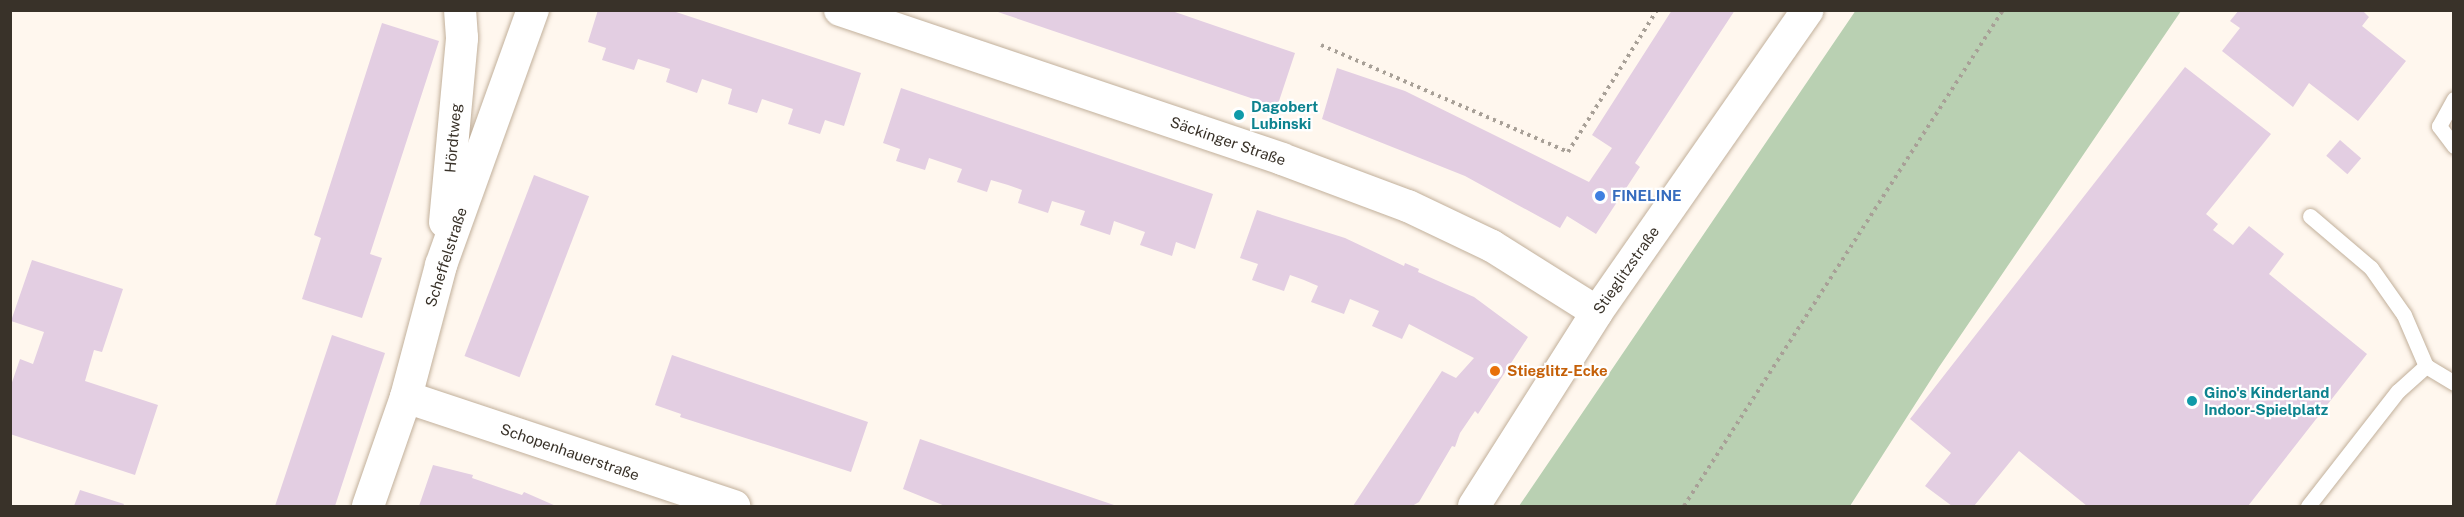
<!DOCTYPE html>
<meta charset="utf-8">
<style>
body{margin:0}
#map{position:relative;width:2464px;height:517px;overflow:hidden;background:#fff7ee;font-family:"Public Sans",sans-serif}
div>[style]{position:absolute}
.green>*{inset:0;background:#b9d0b2}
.building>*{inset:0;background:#e3cee2;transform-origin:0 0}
.path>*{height:4px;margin-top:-2px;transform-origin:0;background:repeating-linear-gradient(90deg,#a8a097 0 3px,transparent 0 7.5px)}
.roads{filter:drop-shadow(0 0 2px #c2b09b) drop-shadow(0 0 2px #c2b09b)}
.lane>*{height:15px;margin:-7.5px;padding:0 7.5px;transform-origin:7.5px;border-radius:7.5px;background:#fff}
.street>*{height:32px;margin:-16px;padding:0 16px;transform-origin:16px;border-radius:16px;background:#fff}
.dots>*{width:16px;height:16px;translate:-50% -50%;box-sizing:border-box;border:3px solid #fff;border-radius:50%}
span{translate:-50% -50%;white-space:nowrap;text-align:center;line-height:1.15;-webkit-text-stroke:4.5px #fff;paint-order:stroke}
.culture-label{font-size:15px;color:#0d838f;font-weight:700}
.left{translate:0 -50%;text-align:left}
.street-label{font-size:15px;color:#393229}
.shop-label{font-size:15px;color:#366cbe;font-weight:700}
.food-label{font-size:15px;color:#c56008;font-weight:700}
.frame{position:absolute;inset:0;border:12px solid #393229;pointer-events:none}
</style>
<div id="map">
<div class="green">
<div style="clip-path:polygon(1856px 10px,2181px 11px,1939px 367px,1850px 506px,1519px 506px)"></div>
</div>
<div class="building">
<div style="clip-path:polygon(598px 10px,670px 10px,861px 73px,844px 126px,825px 120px,820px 134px,788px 124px,793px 109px,762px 99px,757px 113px,728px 104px,732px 89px,702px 79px,697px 93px,666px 82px,670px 69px,638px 59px,634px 70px,602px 60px,606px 48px,588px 42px)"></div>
<div style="clip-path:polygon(992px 10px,1169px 10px,1295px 53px,1277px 107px)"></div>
<div style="clip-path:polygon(1672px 10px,1735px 10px,1635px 163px,1640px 167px,1596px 234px,1567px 216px,1560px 228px,1465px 176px,1322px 119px,1337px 68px,1405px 91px,1589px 182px,1612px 148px,1592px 135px)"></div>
<div style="clip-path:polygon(2239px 10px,2362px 10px,2369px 17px,2362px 26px,2406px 61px,2358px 121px,2309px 83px,2293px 107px,2222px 51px,2240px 28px,2230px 21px)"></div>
<div style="clip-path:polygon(382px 23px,439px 41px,370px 254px,382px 258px,362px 318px,302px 299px,321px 238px,314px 235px)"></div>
<div style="clip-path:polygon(2185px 67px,2271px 134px,2206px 214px,2218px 224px,2213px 230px,2233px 245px,2249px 226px,2284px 254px,2269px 274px,2367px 354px,2248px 506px,2087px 506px,2019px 451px,1974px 506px,1952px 506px,1925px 486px,1951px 453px,1910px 419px)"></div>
<div style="clip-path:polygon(901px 88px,1213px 194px,1195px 249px,1176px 242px,1172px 256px,1140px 245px,1145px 232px,1114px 221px,1110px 235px,1080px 225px,1085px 211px,1052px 201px,1048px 213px,1018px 203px,1022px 190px,1008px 185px,991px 180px,987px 192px,957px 182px,962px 169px,929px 158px,925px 170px,896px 161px,900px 149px,883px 143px)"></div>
<div style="left:2340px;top:140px;width:28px;height:21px;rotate:41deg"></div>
<div style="left:534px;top:175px;width:59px;height:194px;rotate:21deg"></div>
<div style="clip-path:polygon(1257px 210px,1345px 238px,1404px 266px,1405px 263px,1419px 269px,1418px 272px,1474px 297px,1528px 337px,1478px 414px,1475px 411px,1460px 433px,1455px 447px,1452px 446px,1419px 502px,1412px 506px,1353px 506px,1442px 371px,1456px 378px,1474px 358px,1409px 324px,1402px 339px,1372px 326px,1379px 311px,1350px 299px,1344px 314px,1311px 302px,1318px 286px,1304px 280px,1290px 275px,1284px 291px,1252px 280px,1258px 264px,1240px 258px)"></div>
<div style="clip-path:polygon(32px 260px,123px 289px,102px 352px,94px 350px,85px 381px,158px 405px,135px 475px,10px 434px,10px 388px,20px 359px,33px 364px,44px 332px,11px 321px)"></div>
<div style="clip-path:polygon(332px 335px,385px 353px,370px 399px,335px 506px,275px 506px)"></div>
<div style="clip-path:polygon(672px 355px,868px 422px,851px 472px,680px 417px,681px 414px,655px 405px)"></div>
<div style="clip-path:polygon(920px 439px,1049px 483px,1117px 506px,945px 506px,903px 489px)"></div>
<div style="clip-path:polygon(433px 465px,473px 475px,472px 478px,522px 495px,524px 492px,556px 506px,419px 506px)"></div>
<div style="clip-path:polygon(80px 490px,124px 504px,123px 506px,74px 506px)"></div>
</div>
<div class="path">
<div style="left:1321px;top:45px;width:269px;rotate:23.4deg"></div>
<div style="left:1568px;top:152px;width:168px;rotate:-57.9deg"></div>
<div style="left:1684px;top:506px;width:590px;rotate:-57.25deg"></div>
</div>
<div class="roads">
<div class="lane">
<div style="left:2454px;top:99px;width:31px;rotate:119deg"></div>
<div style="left:2439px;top:126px;width:25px;rotate:53deg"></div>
<div style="left:2310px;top:216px;width:80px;rotate:40.4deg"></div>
<div style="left:2371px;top:268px;width:57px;rotate:54.9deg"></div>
<div style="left:2404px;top:315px;width:56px;rotate:66.7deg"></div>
<div style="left:2308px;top:506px;width:146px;rotate:-52deg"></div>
<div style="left:2398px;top:391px;width:38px;rotate:-42deg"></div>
<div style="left:2426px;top:366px;width:33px;rotate:31deg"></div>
</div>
<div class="street">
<div style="left:840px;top:10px;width:466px;rotate:18.6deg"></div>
<div style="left:1282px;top:159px;width:134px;rotate:20.5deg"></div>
<div style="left:1408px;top:206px;width:93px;rotate:25.5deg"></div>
<div style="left:1492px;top:246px;width:124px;rotate:32.2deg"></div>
<div style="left:445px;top:222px;width:185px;rotate:-84.7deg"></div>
<div style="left:462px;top:38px;width:28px;rotate:-94deg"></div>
<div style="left:406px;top:397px;width:346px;rotate:18.4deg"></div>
<div style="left:368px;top:506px;width:115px;rotate:-70.8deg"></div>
<div style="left:406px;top:397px;width:137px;rotate:-75.1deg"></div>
<div style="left:441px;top:265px;width:271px;rotate:-70.2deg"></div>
<div style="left:1474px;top:506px;width:230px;rotate:-57.6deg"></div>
<div style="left:1597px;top:312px;width:368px;rotate:-55.1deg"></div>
</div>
</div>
<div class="dots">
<div style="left:1239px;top:115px;background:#0f9aa8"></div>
<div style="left:1600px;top:196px;background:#3f7fe0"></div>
<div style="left:1495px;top:371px;background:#e8710a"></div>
<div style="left:2192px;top:401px;background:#0f9aa8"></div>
</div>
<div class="culture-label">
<span class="left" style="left:1251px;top:115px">Dagobert<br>Lubinski</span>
<span class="left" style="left:2204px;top:401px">Gino's Kinderland<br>Indoor-Spielplatz</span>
</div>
<div class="street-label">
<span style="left:453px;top:138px;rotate:-85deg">Hördtweg</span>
<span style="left:1228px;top:141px;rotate:19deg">Säckinger Straße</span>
<span style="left:446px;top:257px;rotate:-72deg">Scheffelstraße</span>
<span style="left:1626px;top:270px;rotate:-55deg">Stieglitzstraße</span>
<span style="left:570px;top:452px;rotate:19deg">Schopenhauerstraße</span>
</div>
<div class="shop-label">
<span class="left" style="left:1612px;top:196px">FINELINE</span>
</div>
<div class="food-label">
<span class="left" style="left:1507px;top:371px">Stieglitz-Ecke</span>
</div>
<div class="frame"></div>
</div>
